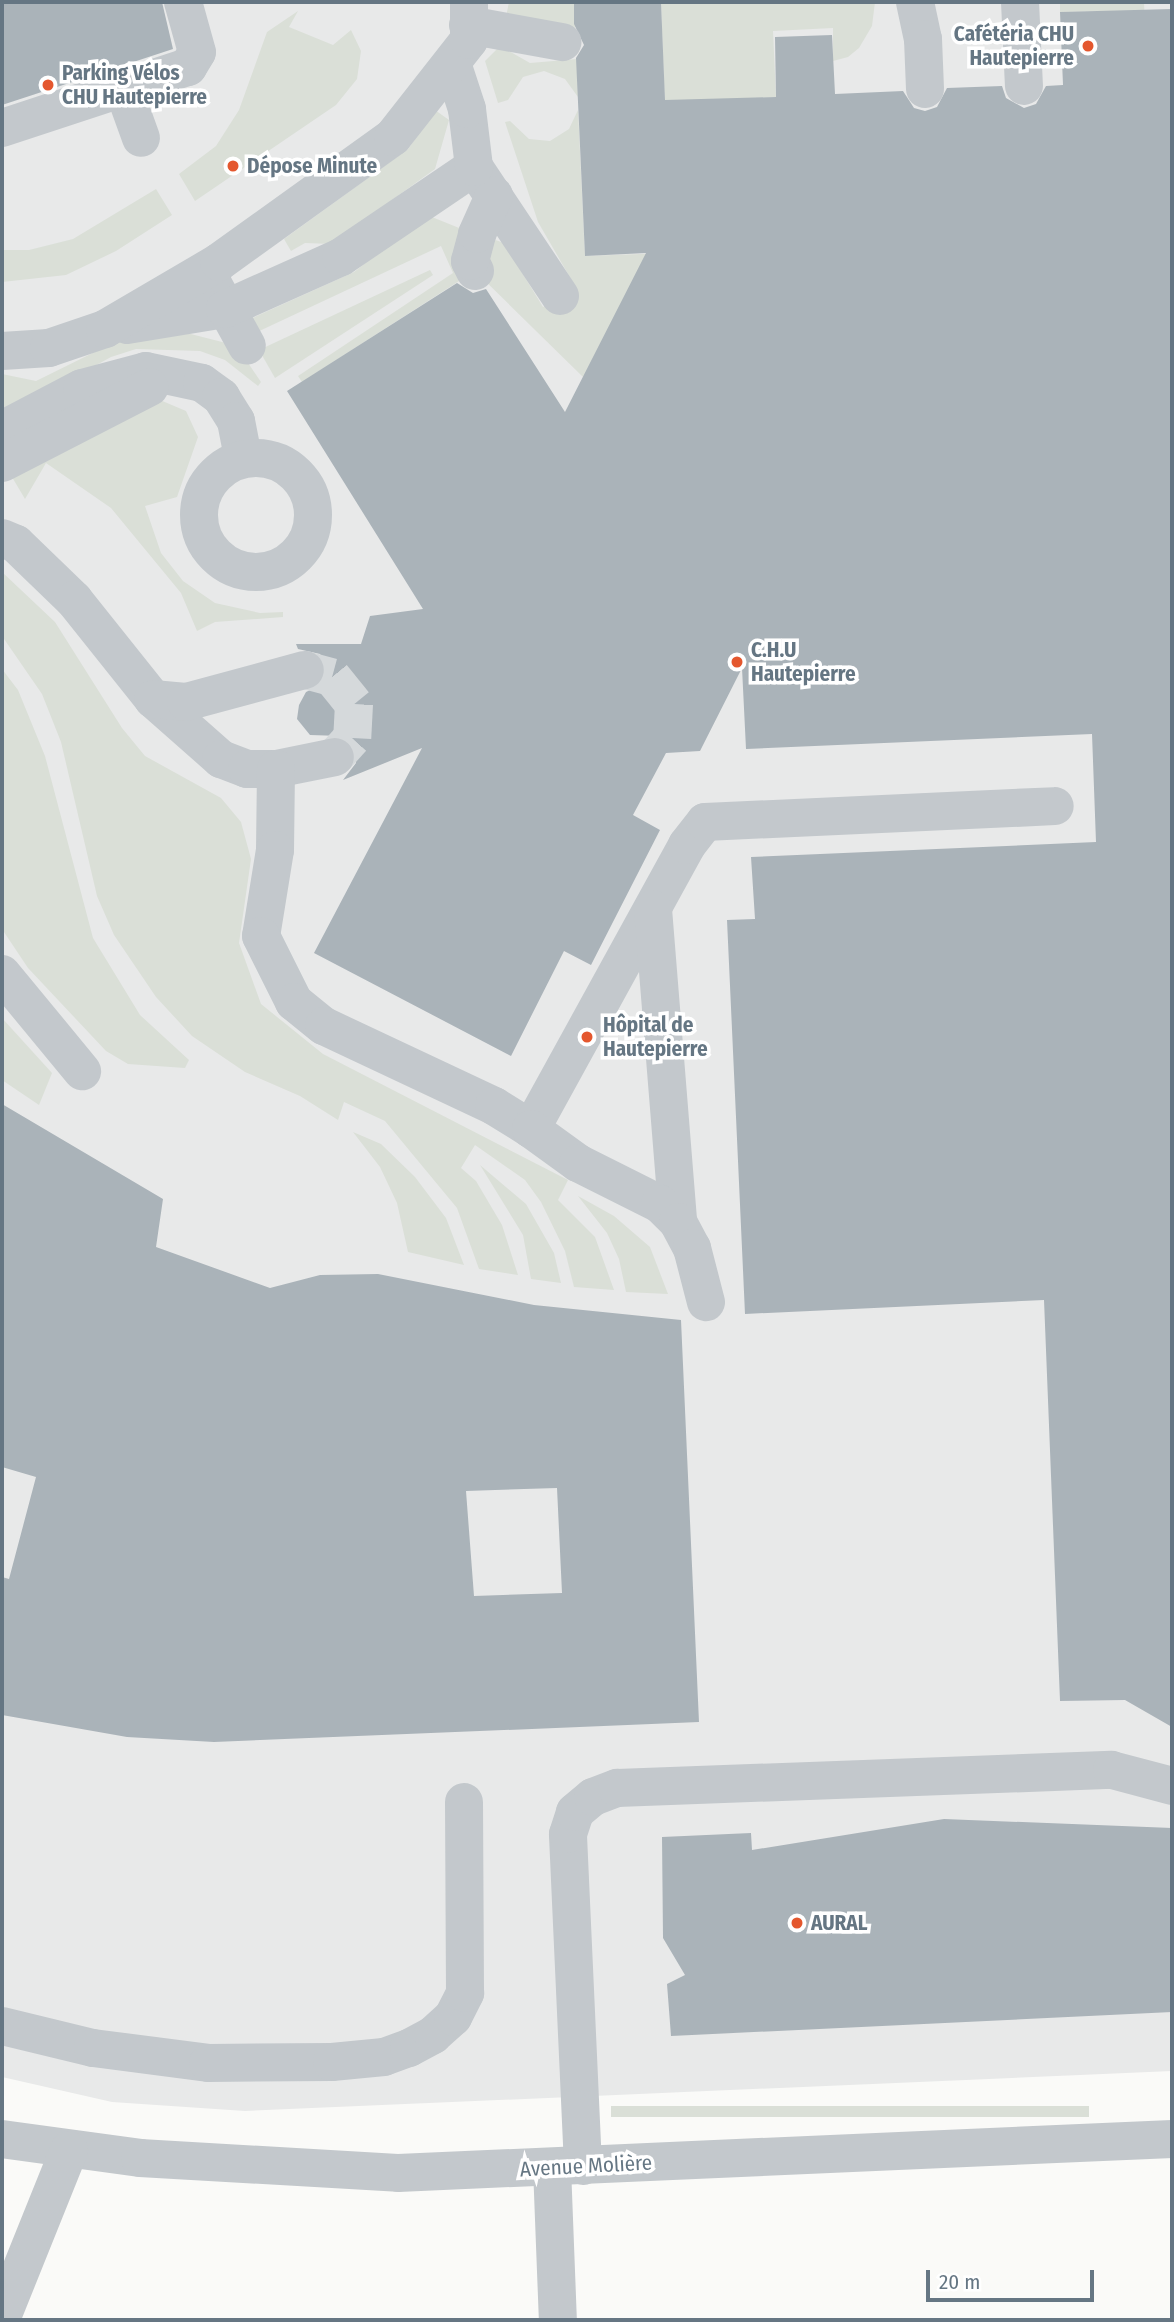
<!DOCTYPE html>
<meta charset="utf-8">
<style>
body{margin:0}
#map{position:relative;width:1174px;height:2322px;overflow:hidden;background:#fafaf8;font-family:"Fira Sans Condensed",sans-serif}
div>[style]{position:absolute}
.built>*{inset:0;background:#e8e9e9}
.green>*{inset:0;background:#dadfd7;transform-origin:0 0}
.building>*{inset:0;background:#aab3b9}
.minor-tunnel>*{height:38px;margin-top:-19px;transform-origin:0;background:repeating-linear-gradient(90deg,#d5d9db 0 38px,transparent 0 57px)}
.minor>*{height:38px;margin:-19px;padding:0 19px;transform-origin:19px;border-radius:19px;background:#c3c8cc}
.minor>.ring{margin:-19px;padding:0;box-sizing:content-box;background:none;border:38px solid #c3c8cc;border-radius:50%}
.dots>*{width:19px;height:19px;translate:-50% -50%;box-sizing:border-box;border:4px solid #fff;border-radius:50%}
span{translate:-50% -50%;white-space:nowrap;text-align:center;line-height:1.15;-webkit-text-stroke:7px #fff;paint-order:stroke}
.poi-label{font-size:21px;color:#657683;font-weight:700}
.right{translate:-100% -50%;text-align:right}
.left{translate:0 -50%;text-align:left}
.street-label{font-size:21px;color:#657683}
.frame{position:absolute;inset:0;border:4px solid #657683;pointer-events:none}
.scale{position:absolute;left:926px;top:2270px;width:168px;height:32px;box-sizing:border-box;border:4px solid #657683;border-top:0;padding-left:9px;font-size:21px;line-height:24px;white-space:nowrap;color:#657683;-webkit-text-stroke:5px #fff;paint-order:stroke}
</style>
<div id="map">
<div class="built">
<div style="clip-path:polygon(2px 2px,1172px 2px,1172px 2071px,245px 2111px,112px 2102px,2px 2077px)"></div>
</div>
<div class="green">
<div style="clip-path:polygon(509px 2px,574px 2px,575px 30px,506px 17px)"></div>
<div style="clip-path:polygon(661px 2px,875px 2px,872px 26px,859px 48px,848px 57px,833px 61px,833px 28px,773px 31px,776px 97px,665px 110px)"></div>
<div style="clip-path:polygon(1060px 2px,1144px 2px,1147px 80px,1112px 11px,1060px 12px)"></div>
<div style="clip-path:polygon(298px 11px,289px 27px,333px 45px,351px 30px,361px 51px,357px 79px,336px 105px,195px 201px,179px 174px,216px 146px,239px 110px,267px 32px)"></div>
<div style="clip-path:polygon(500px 46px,530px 63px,577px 59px,578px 97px,565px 79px,544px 71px,523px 77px,508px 100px,498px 103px,485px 61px)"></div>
<div style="clip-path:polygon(435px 110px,449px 120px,435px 169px,331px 244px,305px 243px,291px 251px,284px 239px,408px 149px)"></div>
<div style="clip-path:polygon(578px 110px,585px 256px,669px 253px,583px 377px,475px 271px,484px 236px,504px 243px,543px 307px,575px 286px,538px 222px,505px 122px,510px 121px,529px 139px,550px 141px,569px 129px)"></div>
<div style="clip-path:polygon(156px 189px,172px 215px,116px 251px,66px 275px,2px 282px,2px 250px,29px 250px,73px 239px)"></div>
<div style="clip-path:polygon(427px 215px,469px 232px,470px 274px,302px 382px,298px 376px,453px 273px,441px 246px,253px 334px,248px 320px,354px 272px)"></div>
<div style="clip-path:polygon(430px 270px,433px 275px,275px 378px,259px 350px)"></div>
<div style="clip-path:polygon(179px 331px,226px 343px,244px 357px,261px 382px,258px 386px,225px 360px,200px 351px,136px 349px,111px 357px,2px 417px,2px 374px,36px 381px,119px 340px)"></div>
<div style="clip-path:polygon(160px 400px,186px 411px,198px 437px,177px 497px,145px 506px,161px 553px,183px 581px,215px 603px,260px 613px,283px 612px,283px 617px,215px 622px,197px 631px,181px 593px,111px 508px,46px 463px,25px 499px,9px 472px)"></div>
<div style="clip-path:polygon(2px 572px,55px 622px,122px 728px,145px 756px,221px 798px,241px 822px,251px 859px,239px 943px,261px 1004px,323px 1054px,568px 1180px,558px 1200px,595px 1237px,614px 1290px,574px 1287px,565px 1251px,541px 1202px,525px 1180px,475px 1145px,461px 1168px,476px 1181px,502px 1225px,518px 1275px,479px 1269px,457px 1208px,385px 1121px,344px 1102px,338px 1120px,300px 1096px,245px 1072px,192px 1036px,156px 997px,114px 935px,97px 896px,61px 742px,42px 694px,2px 636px)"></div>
<div style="clip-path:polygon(2px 669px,18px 690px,45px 756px,93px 938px,140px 1015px,189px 1060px,185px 1068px,128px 1064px,106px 1051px,28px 968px,2px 929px)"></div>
<div style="clip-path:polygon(2px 1018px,52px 1073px,39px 1105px,2px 1080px)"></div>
<div style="clip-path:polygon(353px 1132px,381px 1144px,415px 1177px,446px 1218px,464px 1265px,408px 1252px,397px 1203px,380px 1167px)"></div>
<div style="clip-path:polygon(480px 1165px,526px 1204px,554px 1253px,561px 1283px,531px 1279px,523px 1235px)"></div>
<div style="clip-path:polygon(578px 1196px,614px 1216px,650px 1247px,668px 1294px,626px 1292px,619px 1259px,607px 1233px)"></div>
<div style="left:1089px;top:2106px;width:11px;height:478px;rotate:90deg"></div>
</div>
<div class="building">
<div style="clip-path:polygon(2px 2px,162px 2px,173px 49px,2px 105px)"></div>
<div style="clip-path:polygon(574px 2px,661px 2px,665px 100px,776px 97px,775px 37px,832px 35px,835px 94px,903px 91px,914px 108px,925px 111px,937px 107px,947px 88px,1002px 86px,1006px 98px,1024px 108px,1036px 104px,1046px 86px,1063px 85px,1060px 12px,1172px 9px,1172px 1727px,1125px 1700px,1060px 1701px,1044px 1300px,745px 1314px,727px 920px,755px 919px,751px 857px,1096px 842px,1092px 734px,746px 749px,742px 668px,700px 751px,666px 753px,633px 815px,660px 830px,591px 965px,564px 951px,511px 1056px,314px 953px,422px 748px,343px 780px,356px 763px,352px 743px,341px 736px,310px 735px,297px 719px,299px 705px,306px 692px,321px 685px,326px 665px,320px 654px,298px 649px,296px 644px,361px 644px,370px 616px,423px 609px,287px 391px,457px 283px,473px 293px,486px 289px,565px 412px,646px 253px,585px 256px,576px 58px,584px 45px,574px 24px)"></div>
<div style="clip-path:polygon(evenodd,2px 1104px,163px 1199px,156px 1247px,270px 1288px,320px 1275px,378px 1274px,534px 1305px,681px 1320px,699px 1722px,214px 1742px,127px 1737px,2px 1715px,2px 1577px,9px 1579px,36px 1477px,2px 1467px,2px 1104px,557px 1488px,562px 1593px,474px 1596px,466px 1491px,557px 1488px)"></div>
<div style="clip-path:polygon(944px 1819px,1172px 1828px,1172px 2012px,671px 2036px,667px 1984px,685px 1975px,663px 1938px,662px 1837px,751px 1833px,752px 1850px)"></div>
</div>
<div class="minor-tunnel">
<div style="left:305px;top:670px;width:28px;rotate:15deg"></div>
<div style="left:332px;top:677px;width:35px;rotate:51deg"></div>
<div style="left:354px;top:704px;width:34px;rotate:93deg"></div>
<div style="left:352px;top:738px;width:25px;rotate:132deg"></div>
</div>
<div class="minor">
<div style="left:915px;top:2px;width:38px;rotate:78deg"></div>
<div style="left:923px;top:39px;width:50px;rotate:87.7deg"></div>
<div style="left:1020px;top:2px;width:84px;rotate:87.3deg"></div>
<div style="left:468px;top:25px;width:96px;rotate:10.3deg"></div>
<div style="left:123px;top:88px;width:53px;rotate:70.2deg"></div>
<div style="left:2px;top:128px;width:196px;rotate:-18.2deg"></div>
<div style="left:188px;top:67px;width:17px;rotate:-59deg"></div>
<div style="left:197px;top:52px;width:52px;rotate:-105.6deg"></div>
<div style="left:474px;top:167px;width:155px;rotate:56.3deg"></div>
<div style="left:475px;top:271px;width:11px;rotate:-117deg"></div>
<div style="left:470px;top:261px;width:28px;rotate:-75deg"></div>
<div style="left:477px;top:234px;width:42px;rotate:-65.9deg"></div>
<div style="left:214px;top:286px;width:68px;rotate:61.2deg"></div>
<div style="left:127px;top:325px;width:99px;rotate:-9.3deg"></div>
<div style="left:225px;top:309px;width:127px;rotate:-24.1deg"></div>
<div style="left:341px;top:257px;width:161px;rotate:-34.1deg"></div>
<div style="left:474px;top:167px;width:58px;rotate:-96.9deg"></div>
<div style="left:467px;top:109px;width:48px;rotate:-108.1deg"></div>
<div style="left:2px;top:351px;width:47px;rotate:-3.7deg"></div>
<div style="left:49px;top:348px;width:59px;rotate:-18.7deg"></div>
<div style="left:105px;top:329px;width:132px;rotate:-30.4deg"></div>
<div style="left:219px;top:262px;width:214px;rotate:-35.7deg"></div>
<div style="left:393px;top:137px;width:123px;rotate:-51.9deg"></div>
<div style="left:469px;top:40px;width:38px;rotate:-90deg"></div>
<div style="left:2px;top:430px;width:90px;rotate:-27.7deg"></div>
<div style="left:82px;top:388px;width:66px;rotate:-14.9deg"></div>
<div style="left:146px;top:371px;width:57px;rotate:12.1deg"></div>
<div style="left:202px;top:383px;width:24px;rotate:36deg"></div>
<div style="left:221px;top:397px;width:28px;rotate:58deg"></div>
<div style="left:236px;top:421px;width:38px;rotate:79deg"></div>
<div class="ring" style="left:199px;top:458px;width:76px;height:76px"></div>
<div style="left:2px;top:463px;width:166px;rotate:-27.2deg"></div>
<div style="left:2px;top:538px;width:15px;rotate:23deg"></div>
<div style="left:16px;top:544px;width:81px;rotate:44deg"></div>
<div style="left:74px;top:600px;width:127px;rotate:51.4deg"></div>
<div style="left:153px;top:699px;width:91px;rotate:41.4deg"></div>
<div style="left:221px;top:759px;width:28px;rotate:21deg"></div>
<div style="left:247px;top:769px;width:29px"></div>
<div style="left:276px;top:769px;width:60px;rotate:-11.5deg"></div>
<div style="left:153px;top:699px;width:33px;rotate:5deg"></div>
<div style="left:186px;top:702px;width:123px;rotate:-15.1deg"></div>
<div style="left:276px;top:769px;width:81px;rotate:90.7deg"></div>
<div style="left:275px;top:850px;width:87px;rotate:99.2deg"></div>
<div style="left:261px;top:936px;width:74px;rotate:63.4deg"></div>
<div style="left:294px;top:1002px;width:38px;rotate:39deg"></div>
<div style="left:324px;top:1026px;width:188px;rotate:25.2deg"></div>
<div style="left:494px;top:1106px;width:44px;rotate:31.9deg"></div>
<div style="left:531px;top:1129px;width:324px;rotate:-61.2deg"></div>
<div style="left:687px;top:845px;width:29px;rotate:-52deg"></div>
<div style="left:705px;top:822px;width:350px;rotate:-2.6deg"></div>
<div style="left:653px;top:909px;width:314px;rotate:85.4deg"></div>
<div style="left:2px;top:974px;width:126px;rotate:50.5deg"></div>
<div style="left:531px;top:1129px;width:58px;rotate:35.9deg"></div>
<div style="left:578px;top:1163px;width:92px;rotate:26.6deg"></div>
<div style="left:660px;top:1204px;width:25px;rotate:45deg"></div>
<div style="left:678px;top:1222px;width:30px;rotate:62deg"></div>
<div style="left:692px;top:1248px;width:56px;rotate:75.5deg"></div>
<div style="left:2px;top:2026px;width:94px;rotate:13.6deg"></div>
<div style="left:93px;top:2048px;width:116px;rotate:7.4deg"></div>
<div style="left:208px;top:2063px;width:124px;rotate:-0.5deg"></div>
<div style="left:332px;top:2062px;width:52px;rotate:-5.5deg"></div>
<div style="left:384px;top:2057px;width:27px;rotate:-20deg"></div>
<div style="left:409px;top:2048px;width:27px;rotate:-28deg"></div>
<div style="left:433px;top:2035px;width:27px;rotate:-42deg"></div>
<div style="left:453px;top:2017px;width:27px;rotate:-63deg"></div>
<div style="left:465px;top:1993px;width:191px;rotate:-90.3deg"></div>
<div style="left:2px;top:2139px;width:139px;rotate:7.8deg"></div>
<div style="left:140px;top:2158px;width:258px;rotate:3.3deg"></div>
<div style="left:398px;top:2173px;width:775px;rotate:-2.52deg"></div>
<div style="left:583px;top:2166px;width:332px;rotate:-92.6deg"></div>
<div style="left:568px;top:1834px;width:23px;rotate:-72deg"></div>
<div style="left:575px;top:1812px;width:23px;rotate:-40deg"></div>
<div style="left:593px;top:1797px;width:26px;rotate:-21deg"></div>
<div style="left:617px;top:1788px;width:495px;rotate:-2.1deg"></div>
<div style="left:1112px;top:1770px;width:62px;rotate:14.9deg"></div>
<div style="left:552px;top:2167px;width:153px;rotate:87.8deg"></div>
<div style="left:2px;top:2317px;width:180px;rotate:-68.1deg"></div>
</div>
<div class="dots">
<div style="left:1088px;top:46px;background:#e4572e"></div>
<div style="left:48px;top:85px;background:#e4572e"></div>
<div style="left:233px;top:166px;background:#e4572e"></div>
<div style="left:737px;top:662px;background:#e4572e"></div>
<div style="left:587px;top:1037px;background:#e4572e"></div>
<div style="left:797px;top:1923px;background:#e4572e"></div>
</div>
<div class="poi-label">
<span class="right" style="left:1074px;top:46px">Cafétéria CHU<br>Hautepierre</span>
<span class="left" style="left:62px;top:85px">Parking Vélos<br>CHU Hautepierre</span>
<span class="left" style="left:247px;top:166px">Dépose Minute</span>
<span class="left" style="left:751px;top:662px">C.H.U<br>Hautepierre</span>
<span class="left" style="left:603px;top:1037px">Hôpital de<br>Hautepierre</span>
<span class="left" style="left:811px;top:1923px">AURAL</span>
</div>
<div class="street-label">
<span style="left:586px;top:2166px;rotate:-3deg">Avenue Molière</span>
</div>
<div class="frame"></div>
<div class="scale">20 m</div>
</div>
